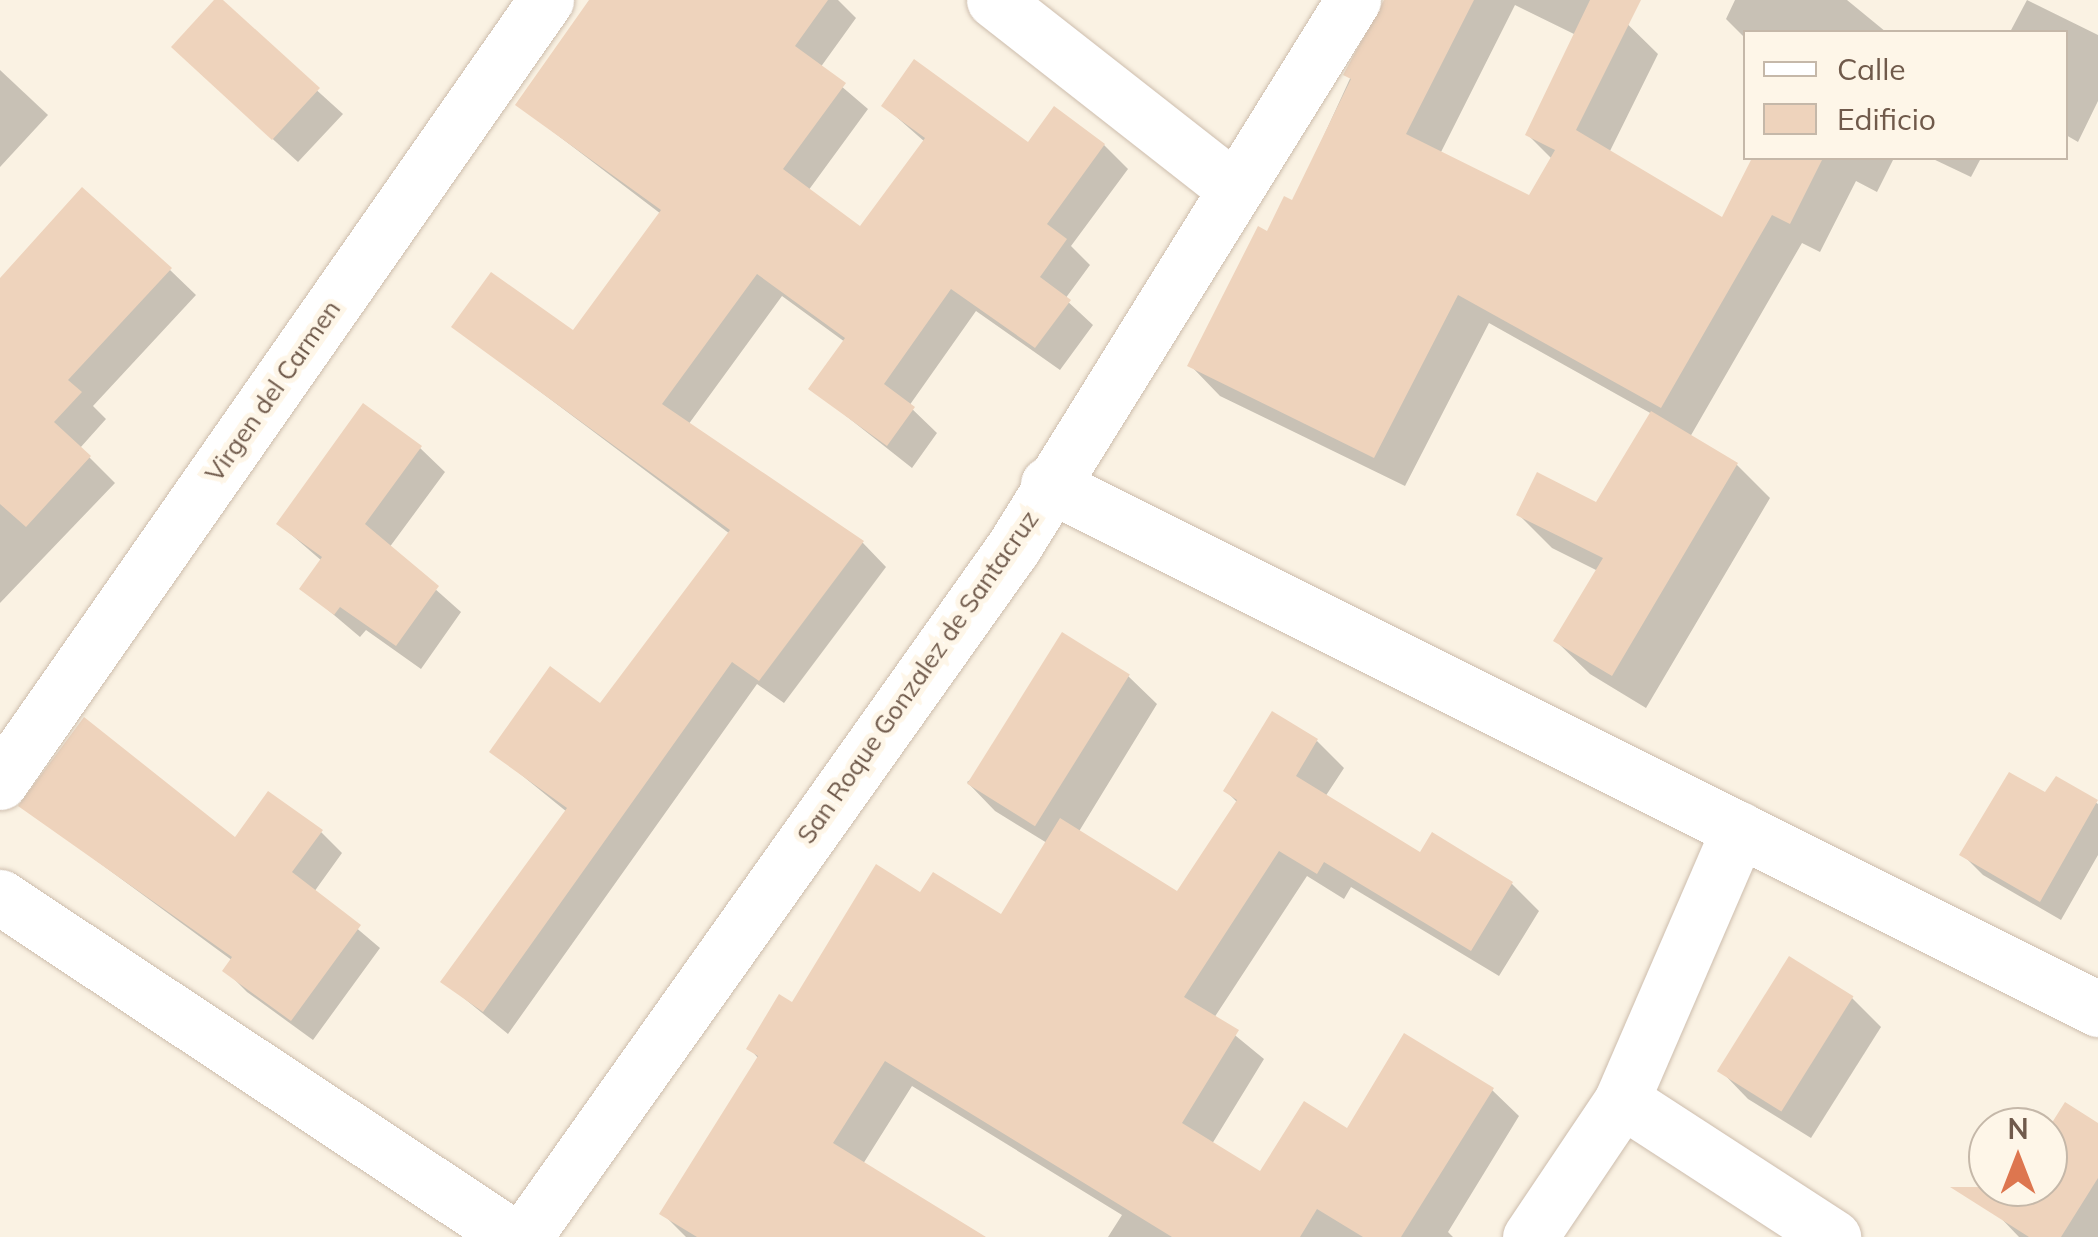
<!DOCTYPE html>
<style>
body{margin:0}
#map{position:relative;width:2098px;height:1237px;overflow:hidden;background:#faf2e3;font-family:Mulish,sans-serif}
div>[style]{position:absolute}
.shadow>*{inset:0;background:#0003}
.building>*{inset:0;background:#eed3bc;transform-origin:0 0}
.roads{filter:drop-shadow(0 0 2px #cdbdad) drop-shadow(0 0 2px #cdbdad)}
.minor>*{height:55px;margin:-27.5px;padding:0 27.5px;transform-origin:27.5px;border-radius:27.5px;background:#fff}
.tertiary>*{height:55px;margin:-27.5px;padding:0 27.5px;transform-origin:27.5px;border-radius:27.5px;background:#fff}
span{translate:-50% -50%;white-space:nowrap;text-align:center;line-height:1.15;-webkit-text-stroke:10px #fef6e8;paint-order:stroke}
.street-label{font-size:25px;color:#705a4b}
.legend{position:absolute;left:1743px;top:30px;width:325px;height:130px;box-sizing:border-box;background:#fef6e8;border:2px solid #c5b8a9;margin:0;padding:12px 18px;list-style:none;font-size:30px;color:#705a4b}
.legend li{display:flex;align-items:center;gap:20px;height:50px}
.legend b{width:50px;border:2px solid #c5b8a9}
.north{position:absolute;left:1968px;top:1107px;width:100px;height:100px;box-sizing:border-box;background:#fef6e8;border:2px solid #c5b8a9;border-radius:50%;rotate:0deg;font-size:28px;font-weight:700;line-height:40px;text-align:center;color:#705a4b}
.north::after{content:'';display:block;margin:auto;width:35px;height:45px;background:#dd764f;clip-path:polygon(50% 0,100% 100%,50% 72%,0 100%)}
</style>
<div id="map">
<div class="shadow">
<div style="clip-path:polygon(217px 0,343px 114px,298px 162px,199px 72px)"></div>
<div style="clip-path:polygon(592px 0,838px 0,856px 18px,820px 68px,868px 109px,808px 191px,860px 230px,925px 142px,884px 106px,1029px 145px,1104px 145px,1128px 169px,1071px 246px,1090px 265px,1065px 299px,1093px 325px,1060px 370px,976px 311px,909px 406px,937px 433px,912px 468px,812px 389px,845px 342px,782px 296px,688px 425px,863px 543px,886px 567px,784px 703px,757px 684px,508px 1034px,444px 982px,567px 812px,492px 751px,600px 706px,730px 534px,454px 327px,574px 333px,661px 214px,518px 105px)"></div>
<div style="clip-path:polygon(evenodd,1386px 0,1603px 0,1658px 54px,1609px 153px,1723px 220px,1754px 158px,1894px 158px,1877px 192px,1856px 181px,1820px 252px,1802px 243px,1690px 437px,1737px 465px,1770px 498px,1646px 708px,1590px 674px,1556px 641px,1598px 571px,1552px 548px,1519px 515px,1597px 506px,1652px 414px,1489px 323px,1405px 486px,1220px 396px,1191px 366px,1293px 203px,1386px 0,1515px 5px,1576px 35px,1528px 135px,1553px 160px,1529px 198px,1440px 154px,1515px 5px)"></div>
<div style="clip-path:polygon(1735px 0,1847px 0,1886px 32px,1746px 32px,1746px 39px,1726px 19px)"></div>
<div style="clip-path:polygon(2027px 0,2098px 35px,2098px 101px,2078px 142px,2066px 135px,2066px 32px,2010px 32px)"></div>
<div style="clip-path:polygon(0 70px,48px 115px,0 167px)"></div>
<div style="clip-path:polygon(1931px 158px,1981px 158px,1971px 177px)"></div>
<div style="clip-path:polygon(170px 270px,196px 295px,93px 406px,106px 419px,80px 448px,115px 483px,0 603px,0 305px)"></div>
<div style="clip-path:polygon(420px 448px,445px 472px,389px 548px,461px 612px,421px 669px,366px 630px,360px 637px,302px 588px,322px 561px,279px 524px)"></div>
<div style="clip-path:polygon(1128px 676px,1157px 704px,1078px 833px,1178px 894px,1238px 803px,1226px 791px,1317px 741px,1344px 768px,1325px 797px,1420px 856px,1512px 884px,1539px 911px,1499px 976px,1351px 887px,1344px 899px,1307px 876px,1214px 1018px,1264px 1059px,1212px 1144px,1261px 1174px,1347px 1131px,1492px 1090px,1519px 1116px,1448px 1232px,1453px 1237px,1108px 1237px,1122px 1215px,912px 1086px,863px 1164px,985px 1237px,686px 1237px,662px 1213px,759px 1059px,749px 1048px,921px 895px,1001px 917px,1047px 843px,995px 811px,967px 782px)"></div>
<div style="clip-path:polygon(2057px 779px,2098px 804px,2098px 855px,2061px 920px,1983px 875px,1963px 855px,2046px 796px)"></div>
<div style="clip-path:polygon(22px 806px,235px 841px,321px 832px,342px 853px,314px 892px,380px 948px,313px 1040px,247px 992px,226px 971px,233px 961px)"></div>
<div style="clip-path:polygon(1852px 998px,1881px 1027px,1811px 1138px,1748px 1099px,1720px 1070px)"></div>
<div style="clip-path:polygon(2098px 1126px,2098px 1237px,2019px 1237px,1997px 1214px,2014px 1187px,2048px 1187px,2048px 1134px)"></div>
</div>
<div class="building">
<div style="clip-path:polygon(214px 0,223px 0,320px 88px,272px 140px,171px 47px)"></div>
<div style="clip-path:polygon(589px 0,828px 0,795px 46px,846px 83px,783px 169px,860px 226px,925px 138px,881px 106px,914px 59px,1028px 142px,1054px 106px,1105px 144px,1047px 224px,1067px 239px,1040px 277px,1071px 300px,1035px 348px,951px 289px,884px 384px,915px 407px,887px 446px,808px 389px,845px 338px,757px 274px,662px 404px,864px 541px,759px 681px,732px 662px,483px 1012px,440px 982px,567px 808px,489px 752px,550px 666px,600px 703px,730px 530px,451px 327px,491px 272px,573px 330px,661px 210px,515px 105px)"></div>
<div style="clip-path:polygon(1384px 0,1474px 0,1406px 134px,1529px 195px,1555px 150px,1525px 135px,1590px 0,1641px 0,1576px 130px,1722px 217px,1752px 158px,1823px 158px,1790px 224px,1772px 215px,1661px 408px,1458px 295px,1374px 458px,1187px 366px,1258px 226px,1267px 231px,1284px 196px,1292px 200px,1351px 79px,1343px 75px)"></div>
<div style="clip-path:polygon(82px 187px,172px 268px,68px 380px,82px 392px,54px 422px,91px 456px,26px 527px,0 504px,0 278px)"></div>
<div style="clip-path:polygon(363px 403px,422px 446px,365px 524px,439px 586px,396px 646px,340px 607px,334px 615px,299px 589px,322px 557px,276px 524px)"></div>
<div style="clip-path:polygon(1651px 411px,1738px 463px,1612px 676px,1553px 641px,1603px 558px,1516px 515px,1537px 472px,1596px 502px)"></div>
<div style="left:1062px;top:632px;width:80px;height:179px;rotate:32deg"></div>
<div style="clip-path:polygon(1272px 711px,1318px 739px,1296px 776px,1420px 852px,1432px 832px,1513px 882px,1471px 951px,1324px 862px,1317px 874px,1279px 851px,1184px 997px,1239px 1030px,1182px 1123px,1260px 1171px,1304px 1101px,1347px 1128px,1404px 1033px,1494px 1088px,1401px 1237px,1363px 1237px,1317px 1209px,1300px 1237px,1172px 1237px,885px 1061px,833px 1143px,986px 1237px,697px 1237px,659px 1214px,758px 1056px,746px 1049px,779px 994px,792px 1002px,876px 864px,920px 892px,933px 872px,1001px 914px,1060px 818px,1177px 891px,1237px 800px,1223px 791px)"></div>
<div style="clip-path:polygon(84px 717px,235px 837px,268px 791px,323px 830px,292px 872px,361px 925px,291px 1021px,222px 971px,232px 957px,18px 806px)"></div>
<div style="clip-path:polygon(2009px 772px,2045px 792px,2056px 776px,2098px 800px,2040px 902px,1959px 855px)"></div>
<div style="left:1789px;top:956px;width:76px;height:136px;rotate:32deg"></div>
<div style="clip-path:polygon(2065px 1102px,2098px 1123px,2098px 1178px,2061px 1237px,2029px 1237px,1950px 1187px,2048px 1187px,2048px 1129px)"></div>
</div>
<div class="roads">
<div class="minor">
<div style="left:994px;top:0;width:305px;rotate:38.1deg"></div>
<div style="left:1048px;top:484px;width:1174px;rotate:26.57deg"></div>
<div style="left:0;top:782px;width:954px;rotate:-55.08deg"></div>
<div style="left:1739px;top:829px;width:295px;rotate:113.4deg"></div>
<div style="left:1622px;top:1100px;width:252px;rotate:33deg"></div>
<div style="left:0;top:897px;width:615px;rotate:33.54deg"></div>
<div style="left:1530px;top:1237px;width:165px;rotate:-56.1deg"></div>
</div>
<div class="tertiary">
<div style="left:524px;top:1237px;width:845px;rotate:-54.64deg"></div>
<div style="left:1013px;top:548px;width:645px;rotate:-58.18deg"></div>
</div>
</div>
<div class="street-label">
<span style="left:273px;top:391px;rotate:-55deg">Virgen del Carmen</span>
<span style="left:918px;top:677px;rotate:-55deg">San Roque Gonzalez de Santacruz</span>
</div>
<ul class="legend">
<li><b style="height:12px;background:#fff"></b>Calle</li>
<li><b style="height:28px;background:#eed3bc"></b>Edificio</li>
</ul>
<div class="north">N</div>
</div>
